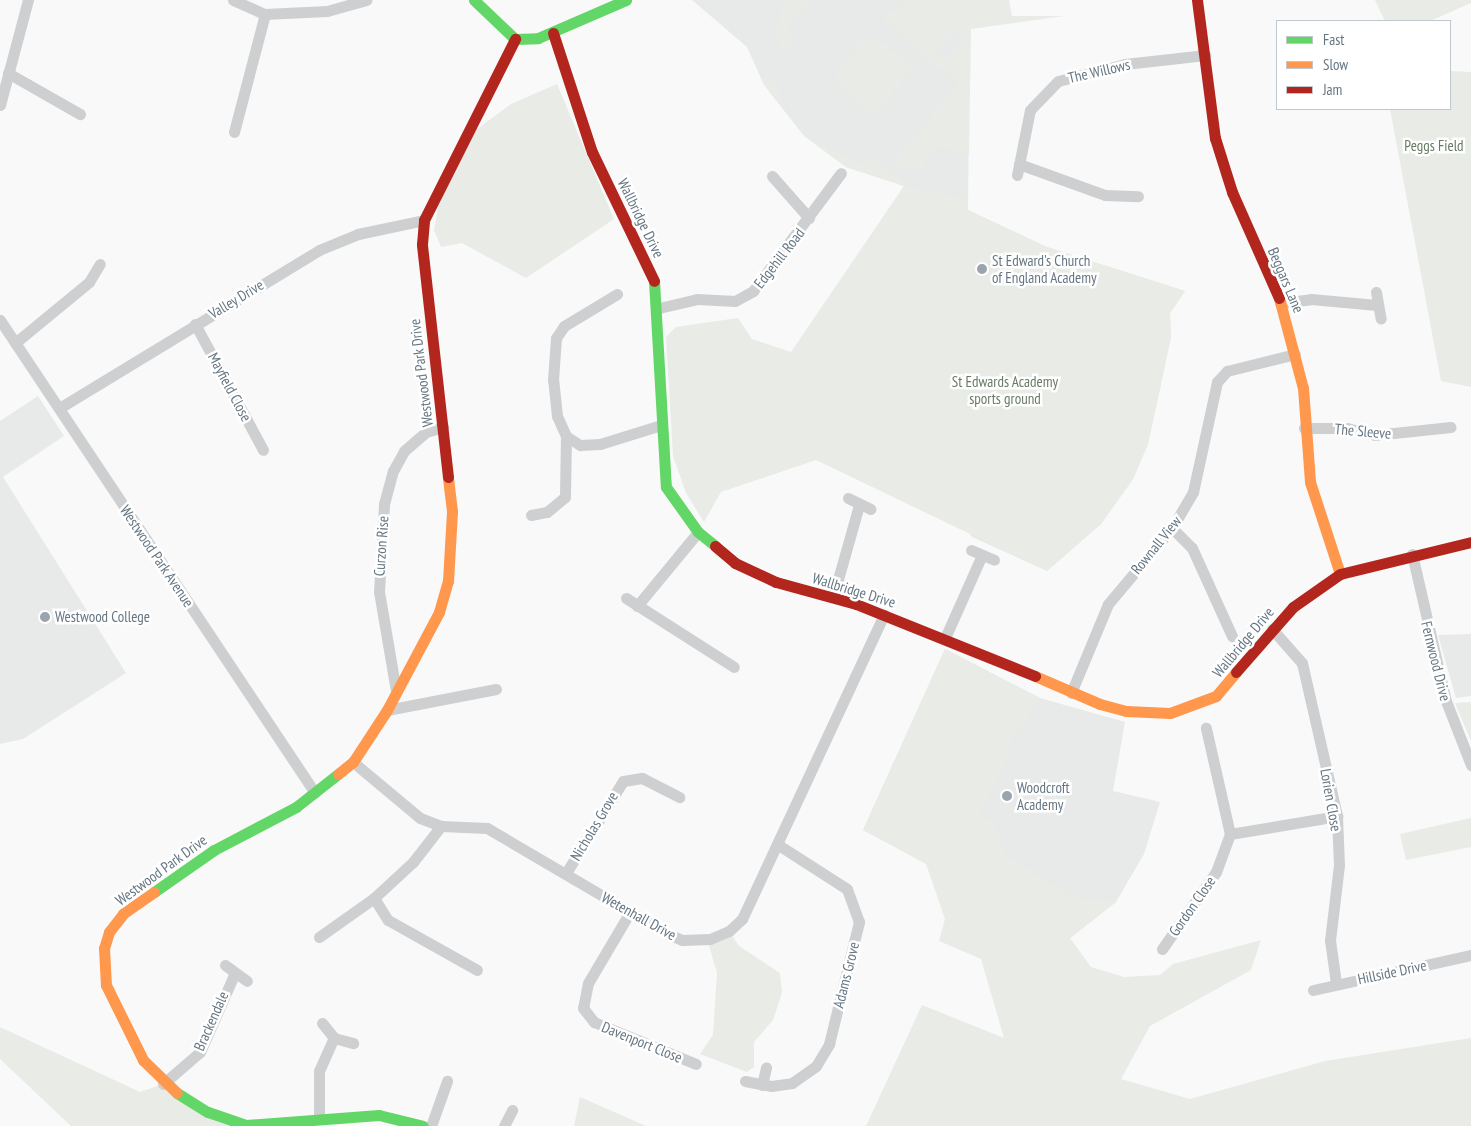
<!DOCTYPE html>
<style>
body{margin:0}
#map{position:relative;width:1471px;height:1126px;overflow:hidden;background:#f9f9f9;font-family:"PT Sans Narrow",sans-serif}
div>[style]{position:absolute}
.built>*{inset:0;background:#e8e9e9}
.green>*{inset:0;background:#e8ebe6}
.street>*{height:11px;margin:-5.5px;padding:0 5.5px;transform-origin:5.5px;border-radius:5.5px;background:#cecfd0}
.fast>*{height:11px;margin:-5.5px;padding:0 5.5px;transform-origin:5.5px;border-radius:5.5px;background:#63d668}
.slow>*{height:11px;margin:-5.5px;padding:0 5.5px;transform-origin:5.5px;border-radius:5.5px;background:#ff974d}
.jam>*{height:11px;margin:-5.5px;padding:0 5.5px;transform-origin:5.5px;border-radius:5.5px;background:#b3261e}
.dots>*{width:14px;height:14px;translate:-50% -50%;box-sizing:border-box;border:2px solid #fff;border-radius:50%}
span{translate:-50% -50%;white-space:nowrap;text-align:center;line-height:1.15;-webkit-text-stroke:5px #fff;paint-order:stroke}
.street-label{font-size:15px;color:#657683}
.park-label{font-size:15px;color:#687a64}
.poi-label{font-size:15px;color:#657683}
.left{translate:0 -50%;text-align:left}
.legend{position:absolute;left:1276px;top:20px;width:175px;height:90px;box-sizing:border-box;background:#fff;border:1px solid #c1c8cd;margin:0;padding:6px 9px;list-style:none;font-size:15px;color:#657683}
.legend li{display:flex;align-items:center;gap:10px;height:25px}
.legend b{width:25px;border:1px solid #c1c8cd}
</style>
<div id="map">
<div class="built">
<div style="clip-path:polygon(692px 0,970px 0,968px 210px,1047px 247px,1185px 291px,1170px 313px,1171px 337px,1148px 444px,1133px 479px,1101px 524px,1047px 571px,972px 537px,811px 327px,904px 186px,846px 167px,804px 136px,764px 85px,747px 47px)"></div>
<div style="clip-path:polygon(38px 396px,64px 436px,3px 477px,126px 673px,23px 739px,0 744px,0 421px)"></div>
<div style="clip-path:polygon(1471px 634px,1471px 696px,1456px 698px,1438px 635px)"></div>
<div style="clip-path:polygon(945px 649px,1040px 698px,1125px 722px,1113px 791px,1160px 802px,1144px 854px,1116px 902px,1070px 938px,863px 830px)"></div>
</div>
<div class="green">
<div style="clip-path:polygon(783px 0,811px 0,786px 30px,795px 37px,784px 49px,778px 45px,777px 31px)"></div>
<div style="clip-path:polygon(evenodd,907px 0,1009px 0,1012px 16px,1064px 16px,971px 29px,969px 155px,935px 146px,922px 168px,903px 170px,893px 162px,958px 84px,882px 19px,907px 0,954px 30px,964px 39px,947px 60px,936px 50px,954px 30px)"></div>
<div style="clip-path:polygon(1375px 0,1471px 0,1471px 3px,1430px 21px,1385px 21px)"></div>
<div style="clip-path:polygon(865px 38px,873px 45px,879px 39px,913px 69px,873px 114px,841px 85px,836px 72px)"></div>
<div style="clip-path:polygon(1450px 71px,1471px 72px,1471px 387px,1441px 381px,1390px 109px,1450px 109px)"></div>
<div style="clip-path:polygon(767px 74px,781px 93px,775px 99px,761px 78px)"></div>
<div style="clip-path:polygon(557px 84px,614px 219px,526px 278px,462px 243px,441px 247px,434px 230px,438px 207px,469px 135px,511px 104px)"></div>
<div style="clip-path:polygon(806px 137px,858px 163px,872px 157px,881px 161px,907px 187px,968px 199px,968px 210px,1047px 247px,1185px 291px,1170px 313px,1171px 337px,1148px 444px,1133px 479px,1101px 524px,1047px 571px,816px 460px,721px 492px,704px 522px,686px 493px,673px 456px,666px 337px,676px 327px,738px 318px,752px 339px,791px 352px,904px 186px,846px 167px)"></div>
<div style="clip-path:polygon(945px 649px,1040px 698px,1005px 750px,1011px 754px,979px 814px,991px 820px,1007px 856px,1072px 897px,1116px 902px,1070px 938px,1091px 967px,1124px 977px,1160px 975px,1173px 964px,1261px 940px,1251px 970px,1150px 1026px,1121px 1079px,1190px 1099px,1325px 1061px,1471px 1038px,1471px 1126px,866px 1126px,922px 1005px,1004px 1038px,981px 959px,939px 941px,945px 919px,926px 864px,863px 830px)"></div>
<div style="clip-path:polygon(1471px 702px,1471px 741px,1455px 703px)"></div>
<div style="clip-path:polygon(1471px 818px,1471px 847px,1406px 860px,1400px 834px)"></div>
<div style="clip-path:polygon(729px 931px,739px 946px,780px 973px,782px 993px,773px 1020px,754px 1042px,754px 1067px,747px 1072px,700px 1054px,713px 1035px,717px 973px,707px 939px)"></div>
<div style="clip-path:polygon(0 1027px,140px 1092px,163px 1084px,237px 1126px,71px 1126px,0 1059px)"></div>
<div style="clip-path:polygon(580px 1097px,646px 1126px,574px 1126px)"></div>
</div>
<div class="street">
<div style="left:233px;top:0;width:35px;rotate:24deg"></div>
<div style="left:265px;top:14px;width:62px;rotate:-2.8deg"></div>
<div style="left:327px;top:11px;width:41px;rotate:-15.8deg"></div>
<div style="left:8px;top:73px;width:83px;rotate:29.7deg"></div>
<div style="left:0;top:105px;width:109px;rotate:-75.1deg"></div>
<div style="left:234px;top:132px;width:122px;rotate:-75.3deg"></div>
<div style="left:1019px;top:164px;width:91px;rotate:19.8deg"></div>
<div style="left:1105px;top:195px;width:33px;rotate:2deg"></div>
<div style="left:1017px;top:175px;width:66px;rotate:-78.7deg"></div>
<div style="left:1030px;top:110px;width:40px;rotate:-46deg"></div>
<div style="left:1058px;top:81px;width:69px;rotate:-14.2deg"></div>
<div style="left:1125px;top:64px;width:81px;rotate:-6.4deg"></div>
<div style="left:772px;top:176px;width:56px;rotate:48.6deg"></div>
<div style="left:1376px;top:292px;width:27px;rotate:80deg"></div>
<div style="left:1280px;top:303px;width:31px;rotate:-7deg"></div>
<div style="left:1311px;top:299px;width:66px;rotate:5.2deg"></div>
<div style="left:659px;top:308px;width:39px;rotate:-13deg"></div>
<div style="left:697px;top:299px;width:38px;rotate:3deg"></div>
<div style="left:735px;top:301px;width:21px;rotate:-29deg"></div>
<div style="left:753px;top:291px;width:147px;rotate:-53.3deg"></div>
<div style="left:0;top:320px;width:568px;rotate:56.34deg"></div>
<div style="left:195px;top:324px;width:143px;rotate:61.6deg"></div>
<div style="left:15px;top:343px;width:96px;rotate:-39.5deg"></div>
<div style="left:89px;top:282px;width:21px;rotate:-59deg"></div>
<div style="left:61px;top:407px;width:302px;rotate:-31.3deg"></div>
<div style="left:319px;top:250px;width:42px;rotate:-22.3deg"></div>
<div style="left:358px;top:234px;width:67px;rotate:-12deg"></div>
<div style="left:1304px;top:428px;width:43px"></div>
<div style="left:1347px;top:428px;width:29px;rotate:14deg"></div>
<div style="left:1375px;top:435px;width:76px;rotate:-6deg"></div>
<div style="left:566px;top:436px;width:17px;rotate:33deg"></div>
<div style="left:580px;top:445px;width:20px;rotate:-3deg"></div>
<div style="left:600px;top:444px;width:64px;rotate:-17.3deg"></div>
<div style="left:848px;top:498px;width:25px;rotate:26deg"></div>
<div style="left:531px;top:515px;width:16px;rotate:-11deg"></div>
<div style="left:547px;top:512px;width:23px;rotate:-40deg"></div>
<div style="left:565px;top:497px;width:61px;rotate:-89.1deg"></div>
<div style="left:566px;top:436px;width:22px;rotate:-114deg"></div>
<div style="left:557px;top:416px;width:36px;rotate:-96deg"></div>
<div style="left:553px;top:380px;width:42px;rotate:-85.9deg"></div>
<div style="left:556px;top:338px;width:14px;rotate:-56deg"></div>
<div style="left:564px;top:326px;width:62px;rotate:-31.1deg"></div>
<div style="left:1172px;top:528px;width:28px;rotate:45deg"></div>
<div style="left:1192px;top:548px;width:97px;rotate:65.6deg"></div>
<div style="left:971px;top:550px;width:25px;rotate:23deg"></div>
<div style="left:1412px;top:554px;width:151px;rotate:77deg"></div>
<div style="left:1446px;top:701px;width:69px;rotate:68.7deg"></div>
<div style="left:833px;top:597px;width:96px;rotate:-74.2deg"></div>
<div style="left:626px;top:598px;width:128px;rotate:32.6deg"></div>
<div style="left:637px;top:606px;width:96px;rotate:-50.5deg"></div>
<div style="left:1272px;top:629px;width:45px;rotate:48.6deg"></div>
<div style="left:1302px;top:663px;width:157px;rotate:77.1deg"></div>
<div style="left:1337px;top:816px;width:49px;rotate:87.7deg"></div>
<div style="left:1339px;top:865px;width:76px;rotate:96.8deg"></div>
<div style="left:1330px;top:940px;width:43px;rotate:82.1deg"></div>
<div style="left:945px;top:638px;width:91px;rotate:-66deg"></div>
<div style="left:396px;top:691px;width:100px;rotate:-99.7deg"></div>
<div style="left:379px;top:592px;width:88px;rotate:-86.7deg"></div>
<div style="left:384px;top:504px;width:34px;rotate:-75deg"></div>
<div style="left:393px;top:471px;width:23px;rotate:-61deg"></div>
<div style="left:404px;top:451px;width:29px;rotate:-41deg"></div>
<div style="left:426px;top:432px;width:18px;rotate:-16deg"></div>
<div style="left:1071px;top:693px;width:96px;rotate:-67.4deg"></div>
<div style="left:1108px;top:604px;width:99px;rotate:-49.9deg"></div>
<div style="left:1172px;top:528px;width:42px;rotate:-59.7deg"></div>
<div style="left:1193px;top:492px;width:113px;rotate:-77.7deg"></div>
<div style="left:1217px;top:382px;width:15px;rotate:-48deg"></div>
<div style="left:1227px;top:371px;width:70px;rotate:-14deg"></div>
<div style="left:387px;top:710px;width:111px;rotate:-10.9deg"></div>
<div style="left:353px;top:762px;width:87px;rotate:39.9deg"></div>
<div style="left:420px;top:818px;width:22px;rotate:21deg"></div>
<div style="left:441px;top:826px;width:46px;rotate:2.5deg"></div>
<div style="left:487px;top:828px;width:210px;rotate:30.4deg"></div>
<div style="left:668px;top:934px;width:15px;rotate:23deg"></div>
<div style="left:682px;top:940px;width:28px;rotate:-2deg"></div>
<div style="left:710px;top:939px;width:21px;rotate:-23deg"></div>
<div style="left:729px;top:931px;width:18px;rotate:-43deg"></div>
<div style="left:742px;top:919px;width:336px;rotate:-65deg"></div>
<div style="left:1230px;top:834px;width:109px;rotate:-9.5deg"></div>
<div style="left:566px;top:873px;width:108px;rotate:-58.2deg"></div>
<div style="left:623px;top:781px;width:19px;rotate:-9deg"></div>
<div style="left:642px;top:778px;width:42px;rotate:27.2deg"></div>
<div style="left:374px;top:898px;width:26px;rotate:58deg"></div>
<div style="left:388px;top:920px;width:102px;rotate:29.3deg"></div>
<div style="left:630px;top:912px;width:82px;rotate:120.6deg"></div>
<div style="left:588px;top:983px;width:25px;rotate:101deg"></div>
<div style="left:583px;top:1008px;width:18px;rotate:52deg"></div>
<div style="left:594px;top:1022px;width:110px;rotate:22.4deg"></div>
<div style="left:319px;top:937px;width:67px;rotate:-35.3deg"></div>
<div style="left:374px;top:898px;width:53px;rotate:-42.7deg"></div>
<div style="left:413px;top:862px;width:46px;rotate:-52.1deg"></div>
<div style="left:1162px;top:949px;width:94px;rotate:-55deg"></div>
<div style="left:1216px;top:872px;width:40px;rotate:-69.8deg"></div>
<div style="left:1230px;top:834px;width:109px;rotate:-102.8deg"></div>
<div style="left:225px;top:965px;width:27px;rotate:36deg"></div>
<div style="left:1313px;top:990px;width:162px;rotate:-12.5deg"></div>
<div style="left:322px;top:1023px;width:19px;rotate:51deg"></div>
<div style="left:334px;top:1038px;width:20px;rotate:15deg"></div>
<div style="left:745px;top:1081px;width:26px;rotate:11deg"></div>
<div style="left:771px;top:1086px;width:21px;rotate:-8deg"></div>
<div style="left:792px;top:1083px;width:29px;rotate:-35deg"></div>
<div style="left:816px;top:1066px;width:26px;rotate:-59deg"></div>
<div style="left:829px;top:1044px;width:126px;rotate:-76.2deg"></div>
<div style="left:859px;top:922px;width:35px;rotate:-110deg"></div>
<div style="left:847px;top:889px;width:83px;rotate:-147.3deg"></div>
<div style="left:163px;top:1084px;width:49px;rotate:-40.9deg"></div>
<div style="left:200px;top:1052px;width:84px;rotate:-66.2deg"></div>
<div style="left:762px;top:1085px;width:18px;rotate:-77deg"></div>
<div style="left:319px;top:1119px;width:48px;rotate:-90deg"></div>
<div style="left:319px;top:1071px;width:36px;rotate:-66deg"></div>
<div style="left:431px;top:1126px;width:48px;rotate:-70.4deg"></div>
<div style="left:504px;top:1126px;width:18px;rotate:-63deg"></div>
</div>
<div class="fast">
<div style="left:474px;top:0;width:57px;rotate:43.6deg"></div>
<div style="left:515px;top:39px;width:23px;rotate:-2deg"></div>
<div style="left:538px;top:38px;width:96px;rotate:-23.4deg"></div>
<div style="left:654px;top:281px;width:206px;rotate:86.7deg"></div>
<div style="left:666px;top:487px;width:55px;rotate:54.6deg"></div>
<div style="left:698px;top:532px;width:22px;rotate:39deg"></div>
<div style="left:154px;top:892px;width:73px;rotate:-35deg"></div>
<div style="left:214px;top:850px;width:93px;rotate:-27.7deg"></div>
<div style="left:296px;top:807px;width:53px;rotate:-38.2deg"></div>
<div style="left:177px;top:1093px;width:36px;rotate:32deg"></div>
<div style="left:208px;top:1112px;width:40px;rotate:18.9deg"></div>
<div style="left:246px;top:1125px;width:133px;rotate:-4.3deg"></div>
<div style="left:379px;top:1115px;width:45px;rotate:14deg"></div>
</div>
<div class="slow">
<div style="left:1279px;top:298px;width:93px;rotate:75.1deg"></div>
<div style="left:1303px;top:388px;width:94px;rotate:85.7deg"></div>
<div style="left:1310px;top:482px;width:97px;rotate:71.9deg"></div>
<div style="left:1035px;top:676px;width:71px;rotate:23.3deg"></div>
<div style="left:1100px;top:704px;width:27px;rotate:15deg"></div>
<div style="left:1126px;top:711px;width:44px;rotate:2.6deg"></div>
<div style="left:1170px;top:713px;width:49px;rotate:-20.3deg"></div>
<div style="left:1216px;top:696px;width:31px;rotate:-50deg"></div>
<div style="left:338px;top:774px;width:19px;rotate:-39deg"></div>
<div style="left:353px;top:762px;width:62px;rotate:-56.8deg"></div>
<div style="left:387px;top:710px;width:111px;rotate:-62deg"></div>
<div style="left:439px;top:612px;width:32px;rotate:-74deg"></div>
<div style="left:448px;top:581px;width:70px;rotate:-86.7deg"></div>
<div style="left:452px;top:511px;width:34px;rotate:-97deg"></div>
<div style="left:154px;top:892px;width:38px;rotate:145deg"></div>
<div style="left:123px;top:914px;width:23px;rotate:128deg"></div>
<div style="left:109px;top:932px;width:17px;rotate:107deg"></div>
<div style="left:104px;top:948px;width:37px;rotate:87deg"></div>
<div style="left:106px;top:985px;width:84px;rotate:63.7deg"></div>
<div style="left:143px;top:1060px;width:47px;rotate:44.1deg"></div>
</div>
<div class="jam">
<div style="left:1197px;top:0;width:139px;rotate:82.6deg"></div>
<div style="left:1215px;top:138px;width:57px;rotate:72.5deg"></div>
<div style="left:1232px;top:192px;width:116px;rotate:66.1deg"></div>
<div style="left:553px;top:33px;width:125px;rotate:71.9deg"></div>
<div style="left:592px;top:152px;width:143px;rotate:64.3deg"></div>
<div style="left:448px;top:477px;width:234px;rotate:-96.4deg"></div>
<div style="left:422px;top:244px;width:24px;rotate:-85deg"></div>
<div style="left:424px;top:220px;width:203px;rotate:-63.3deg"></div>
<div style="left:715px;top:546px;width:26px;rotate:40deg"></div>
<div style="left:735px;top:563px;width:45px;rotate:24.9deg"></div>
<div style="left:776px;top:582px;width:83px;rotate:15.4deg"></div>
<div style="left:856px;top:604px;width:193px;rotate:21.9deg"></div>
<div style="left:1236px;top:672px;width:86px;rotate:-48.8deg"></div>
<div style="left:1293px;top:607px;width:57px;rotate:-35.1deg"></div>
<div style="left:1340px;top:574px;width:135px;rotate:-13.7deg"></div>
</div>
<div class="dots">
<div style="left:982px;top:269px;background:#99a4ac"></div>
<div style="left:45px;top:617px;background:#99a4ac"></div>
<div style="left:1007px;top:796px;background:#99a4ac"></div>
</div>
<div class="street-label">
<span style="left:1099px;top:71px;rotate:-13deg">The Willows</span>
<span style="left:641px;top:218px;rotate:64deg">Wallbridge Drive</span>
<span style="left:779px;top:258px;rotate:-52deg">Edgehill Road</span>
<span style="left:1286px;top:280px;rotate:67deg">Beggars Lane</span>
<span style="left:236px;top:299px;rotate:-31deg">Valley Drive</span>
<span style="left:421px;top:373px;rotate:-97deg">Westwood Park Drive</span>
<span style="left:230px;top:387px;rotate:62deg">Mayfield Close</span>
<span style="left:1363px;top:431px;rotate:5deg">The Sleeve</span>
<span style="left:1156px;top:545px;rotate:-51deg">Rownall View</span>
<span style="left:381px;top:546px;rotate:-86deg">Curzon Rise</span>
<span style="left:157px;top:556px;rotate:56deg">Westwood Park Avenue</span>
<span style="left:854px;top:590px;rotate:17deg">Wallbridge Drive</span>
<span style="left:1243px;top:642px;rotate:-50deg">Wallbridge Drive</span>
<span style="left:1436px;top:661px;rotate:76deg">Fernwood Drive</span>
<span style="left:1331px;top:800px;rotate:80deg">Lorien Close</span>
<span style="left:594px;top:826px;rotate:-59deg">Nicholas Grove</span>
<span style="left:161px;top:870px;rotate:-36deg">Westwood Park Drive</span>
<span style="left:1192px;top:906px;rotate:-55deg">Gordon Close</span>
<span style="left:639px;top:916px;rotate:29deg">Wetenhall Drive</span>
<span style="left:1392px;top:972px;rotate:-12deg">Hillside Drive</span>
<span style="left:846px;top:975px;rotate:-76deg">Adams Grove</span>
<span style="left:211px;top:1021px;rotate:-66deg">Brackendale</span>
<span style="left:642px;top:1042px;rotate:22deg">Davenport Close</span>
</div>
<div class="park-label">
<span style="left:1434px;top:146px">Peggs Field</span>
<span style="left:1005px;top:390px">St Edwards Academy<br>sports ground</span>
</div>
<div class="poi-label">
<span class="left" style="left:992px;top:269px">St Edward's Church<br>of England Academy</span>
<span class="left" style="left:55px;top:617px">Westwood College</span>
<span class="left" style="left:1017px;top:796px">Woodcroft<br>Academy</span>
</div>
<ul class="legend">
<li><b style="height:6px;background:#63d668"></b>Fast</li>
<li><b style="height:6px;background:#ff974d"></b>Slow</li>
<li><b style="height:6px;background:#b3261e"></b>Jam</li>
</ul>
</div>
